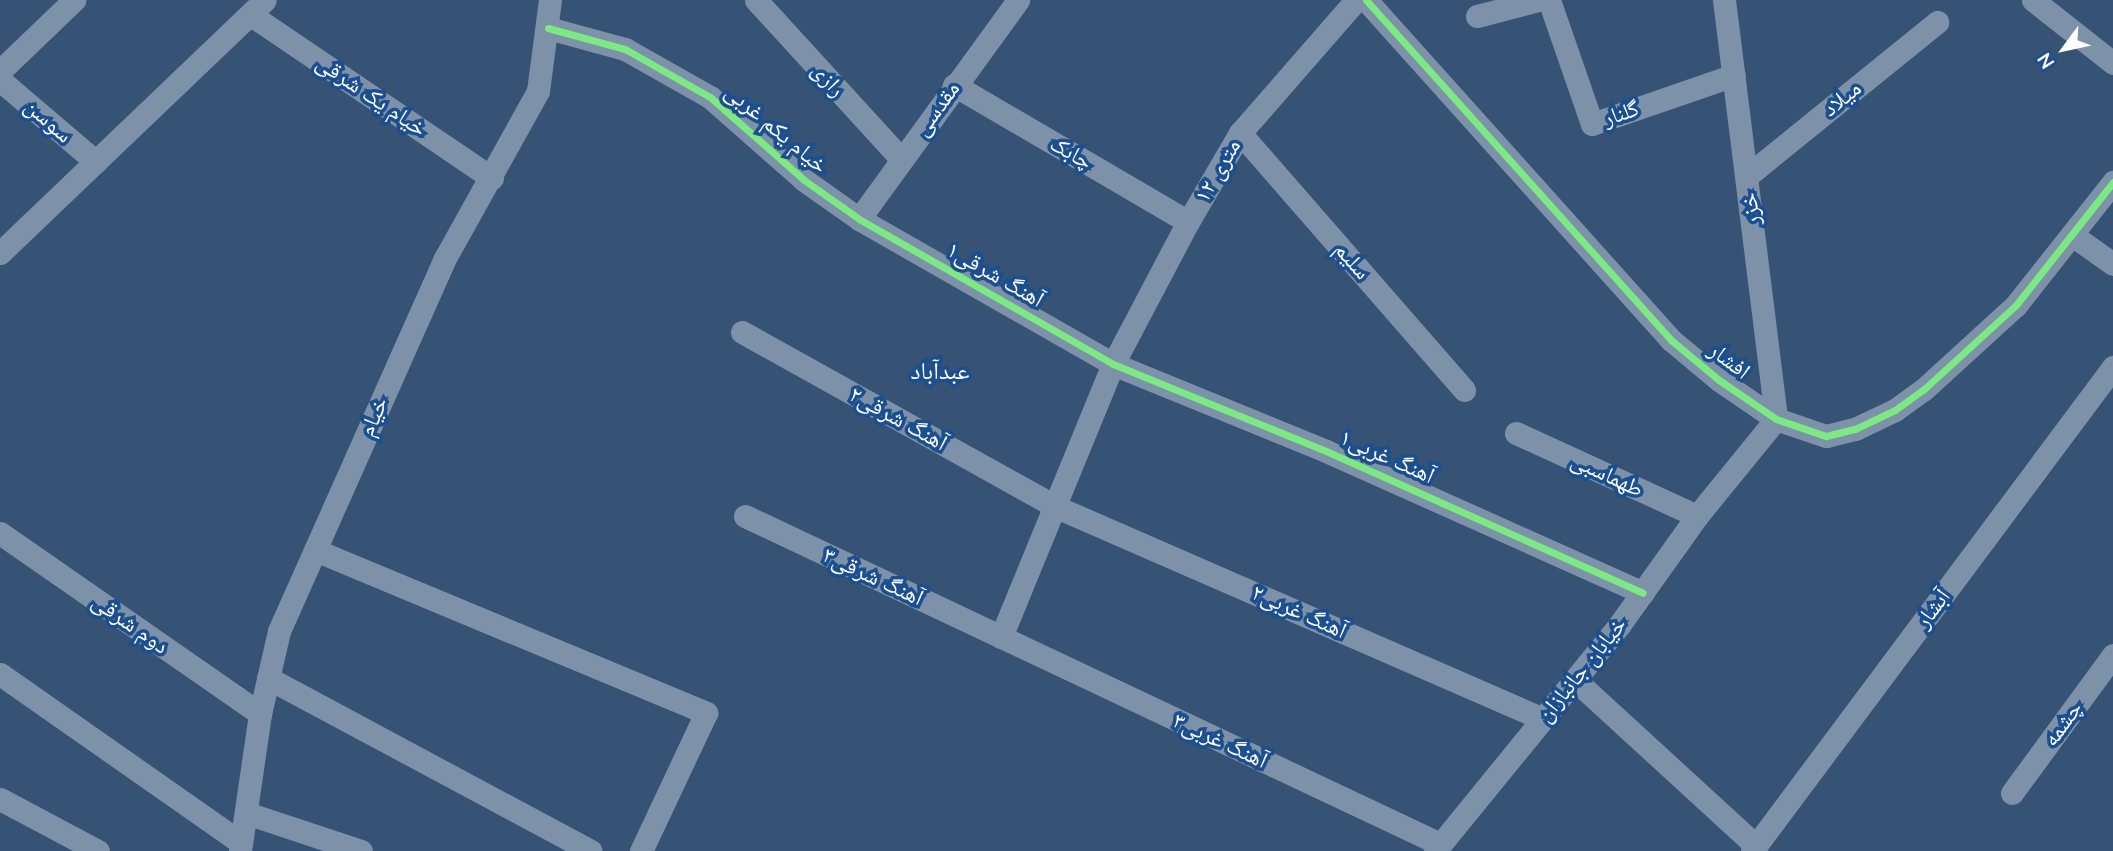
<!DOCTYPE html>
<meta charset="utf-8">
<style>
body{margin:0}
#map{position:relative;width:2113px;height:851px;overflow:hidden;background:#365274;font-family:"Nunito Sans","Noto Naskh Arabic",sans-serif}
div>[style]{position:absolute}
.street>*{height:23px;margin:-11.5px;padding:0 11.5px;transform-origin:11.5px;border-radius:11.5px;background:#7d92a8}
.cycleway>*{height:7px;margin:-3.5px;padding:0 3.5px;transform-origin:3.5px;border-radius:3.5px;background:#7ce984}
span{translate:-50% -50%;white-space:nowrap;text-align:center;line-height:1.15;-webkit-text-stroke:7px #1b4f8f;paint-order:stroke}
.street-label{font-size:23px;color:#fff}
.neighbourhood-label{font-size:24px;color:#fff}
.north{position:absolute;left:2029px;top:14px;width:70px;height:70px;-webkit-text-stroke:5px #1b4f8f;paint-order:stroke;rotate:237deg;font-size:19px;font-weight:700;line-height:28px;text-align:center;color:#fff}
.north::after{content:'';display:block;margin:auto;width:24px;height:32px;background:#fff;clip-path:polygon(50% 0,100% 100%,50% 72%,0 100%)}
</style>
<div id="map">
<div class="street">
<div style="left:756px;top:0;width:215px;rotate:47.6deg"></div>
<div style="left:1366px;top:0;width:457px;rotate:48.1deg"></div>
<div style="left:1671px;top:340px;width:62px;rotate:39.8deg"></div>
<div style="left:1719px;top:380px;width:69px;rotate:34.4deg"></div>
<div style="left:1776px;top:419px;width:53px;rotate:18.8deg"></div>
<div style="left:1826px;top:436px;width:30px;rotate:-14deg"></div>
<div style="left:1855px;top:429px;width:44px;rotate:-25.4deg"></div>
<div style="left:1895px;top:410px;width:34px;rotate:-36deg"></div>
<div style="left:1923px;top:390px;width:126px;rotate:-42.4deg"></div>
<div style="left:2016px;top:305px;width:157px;rotate:-51.7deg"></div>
<div style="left:1549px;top:0;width:131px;rotate:70.9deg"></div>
<div style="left:1592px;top:124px;width:150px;rotate:-19deg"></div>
<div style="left:1724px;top:0;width:422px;rotate:82.9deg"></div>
<div style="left:2033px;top:0;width:102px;rotate:38.2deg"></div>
<div style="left:251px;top:15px;width:291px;rotate:34.1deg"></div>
<div style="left:1477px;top:16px;width:64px;rotate:-14.5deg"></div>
<div style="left:548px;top:28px;width:80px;rotate:15.3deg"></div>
<div style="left:625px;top:49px;width:98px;rotate:29.5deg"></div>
<div style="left:710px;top:97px;width:125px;rotate:41.4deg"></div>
<div style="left:804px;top:180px;width:67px;rotate:35.3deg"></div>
<div style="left:859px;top:219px;width:292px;rotate:29.7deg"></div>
<div style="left:1113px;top:364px;width:230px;rotate:22.2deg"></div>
<div style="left:1326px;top:451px;width:347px;rotate:24.1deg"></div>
<div style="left:0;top:71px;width:103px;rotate:-43.8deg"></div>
<div style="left:0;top:80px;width:126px;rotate:40.5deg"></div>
<div style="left:954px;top:85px;width:271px;rotate:30.3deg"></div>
<div style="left:1240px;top:133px;width:341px;rotate:48.9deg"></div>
<div style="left:1747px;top:176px;width:245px;rotate:-39deg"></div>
<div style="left:859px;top:219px;width:271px;rotate:-54deg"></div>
<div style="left:2072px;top:235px;width:50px;rotate:35.3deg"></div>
<div style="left:0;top:253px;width:366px;rotate:-43.7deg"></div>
<div style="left:742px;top:332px;width:357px;rotate:29.1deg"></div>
<div style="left:1054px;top:506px;width:533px;rotate:23.54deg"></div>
<div style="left:1516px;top:433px;width:199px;rotate:24.6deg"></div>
<div style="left:745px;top:516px;width:769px;rotate:25.26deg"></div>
<div style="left:0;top:533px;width:317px;rotate:34.8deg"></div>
<div style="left:315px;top:550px;width:424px;rotate:22.6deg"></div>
<div style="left:706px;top:713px;width:153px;rotate:115.2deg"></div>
<div style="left:1001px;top:637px;width:295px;rotate:-67.7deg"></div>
<div style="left:1113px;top:364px;width:161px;rotate:-62.2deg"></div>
<div style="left:1188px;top:222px;width:103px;rotate:-59.7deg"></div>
<div style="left:1240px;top:133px;width:176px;rotate:-48.9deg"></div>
<div style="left:0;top:674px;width:294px;rotate:35deg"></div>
<div style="left:268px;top:678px;width:366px;rotate:28.2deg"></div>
<div style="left:1575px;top:680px;width:246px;rotate:42.5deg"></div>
<div style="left:2012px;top:793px;width:171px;rotate:-53.8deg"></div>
<div style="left:0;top:799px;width:111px;rotate:28deg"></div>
<div style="left:246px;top:813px;width:121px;rotate:18.3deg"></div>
<div style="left:240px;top:851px;width:138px;rotate:-81.7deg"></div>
<div style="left:260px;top:714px;width:85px;rotate:-77.1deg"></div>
<div style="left:279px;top:631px;width:406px;rotate:-66deg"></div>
<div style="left:444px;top:260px;width:193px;rotate:-60.9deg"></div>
<div style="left:538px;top:91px;width:92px;rotate:-82.5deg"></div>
<div style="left:1435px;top:851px;width:293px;rotate:-50.8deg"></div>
<div style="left:1620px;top:624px;width:133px;rotate:-54.5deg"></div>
<div style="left:1697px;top:516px;width:125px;rotate:-50.8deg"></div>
<div style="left:1752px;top:851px;width:604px;rotate:-53.28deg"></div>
</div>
<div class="cycleway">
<div style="left:1366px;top:0;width:457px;rotate:48.1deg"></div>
<div style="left:1671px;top:340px;width:62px;rotate:39.8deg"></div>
<div style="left:1719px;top:380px;width:69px;rotate:34.4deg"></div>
<div style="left:1776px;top:419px;width:53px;rotate:18.8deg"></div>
<div style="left:1826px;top:436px;width:30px;rotate:-14deg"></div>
<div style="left:1855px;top:429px;width:44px;rotate:-25.4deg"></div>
<div style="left:1895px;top:410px;width:34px;rotate:-36deg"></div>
<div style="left:1923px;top:390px;width:126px;rotate:-42.4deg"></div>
<div style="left:2016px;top:305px;width:157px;rotate:-51.7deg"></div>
<div style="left:548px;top:28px;width:80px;rotate:15.3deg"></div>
<div style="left:625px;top:49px;width:98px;rotate:29.5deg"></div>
<div style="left:710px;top:97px;width:125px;rotate:41.4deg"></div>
<div style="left:804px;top:180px;width:67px;rotate:35.3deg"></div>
<div style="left:859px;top:219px;width:292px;rotate:29.7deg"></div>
<div style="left:1113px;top:364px;width:230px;rotate:22.2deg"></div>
<div style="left:1326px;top:451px;width:347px;rotate:24.1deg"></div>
</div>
<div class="street-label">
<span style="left:828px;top:80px;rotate:48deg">رازی</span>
<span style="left:371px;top:96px;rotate:34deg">خیام یک شرقی</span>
<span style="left:1842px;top:99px;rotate:-39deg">میلاد</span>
<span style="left:937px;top:109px;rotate:-54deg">مقدسی</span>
<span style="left:1621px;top:114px;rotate:-19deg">گلنار</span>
<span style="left:48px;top:121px;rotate:41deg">سوسن</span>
<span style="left:776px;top:129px;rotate:40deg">خیام یکم غربی</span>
<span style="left:1071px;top:153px;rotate:30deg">چابک</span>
<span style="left:1218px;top:171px;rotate:-60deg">۱۲ متری</span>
<span style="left:1751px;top:209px;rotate:-97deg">خزر</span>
<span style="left:1352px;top:261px;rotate:49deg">سلیم</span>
<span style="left:995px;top:275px;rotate:30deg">آهنگ شرقی۱</span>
<span style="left:1729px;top:361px;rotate:37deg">افشار</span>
<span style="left:374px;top:417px;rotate:-66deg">خیام</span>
<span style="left:898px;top:419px;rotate:29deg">آهنگ شرقی۲</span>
<span style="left:1387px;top:457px;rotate:24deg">آهنگ غربی۱</span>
<span style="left:1607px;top:475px;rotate:25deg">طهماسبی</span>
<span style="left:873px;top:577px;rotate:25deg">آهنگ شرقی۳</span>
<span style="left:1933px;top:609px;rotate:-53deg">آبشار</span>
<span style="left:1299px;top:612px;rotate:24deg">آهنگ غربی۲</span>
<span style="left:130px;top:624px;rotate:35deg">دوم شرقی</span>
<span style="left:1582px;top:670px;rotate:-51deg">خیابان جانبازان</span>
<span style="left:2063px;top:724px;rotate:-54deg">چشمه</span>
<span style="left:1220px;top:741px;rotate:25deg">آهنگ غربی۳</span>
</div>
<div class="neighbourhood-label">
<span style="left:940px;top:372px">عبدآباد</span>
</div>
<div class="north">N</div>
</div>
